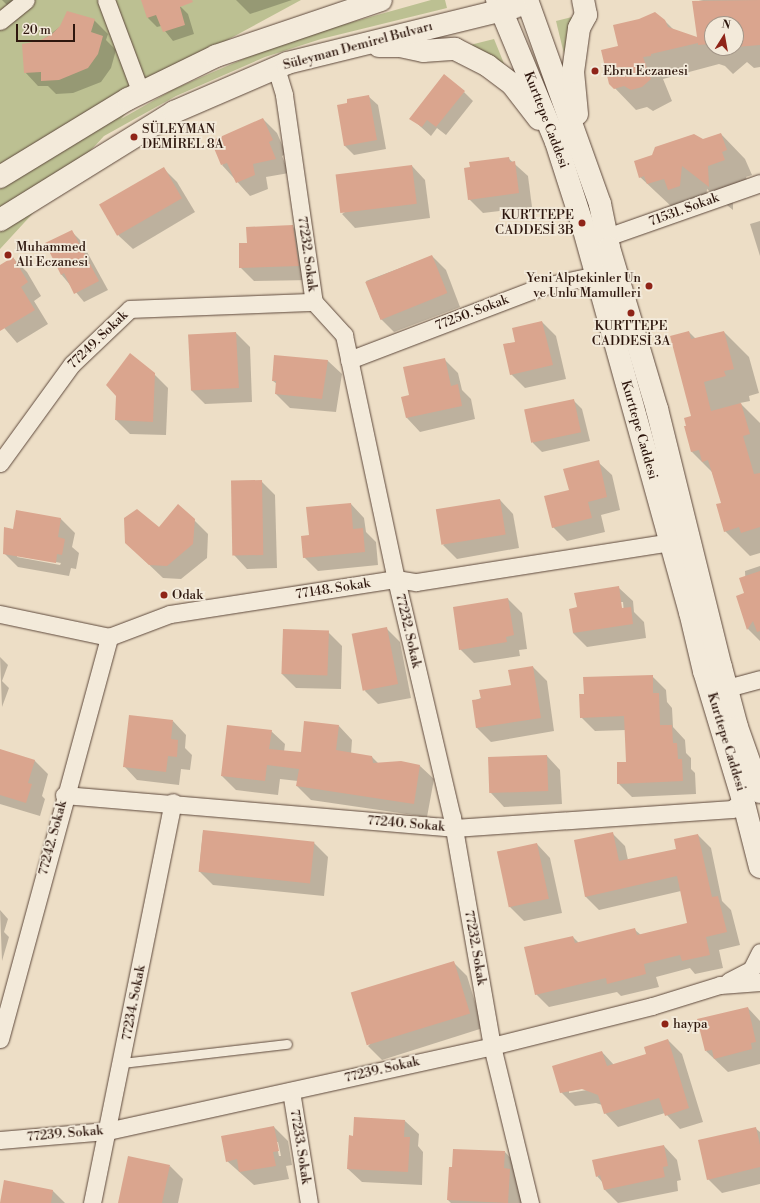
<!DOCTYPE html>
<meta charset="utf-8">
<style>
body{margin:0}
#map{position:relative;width:760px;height:1203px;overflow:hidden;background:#eddec6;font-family:"Libre Bodoni",serif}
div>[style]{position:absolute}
.green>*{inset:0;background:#bcc092}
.shadow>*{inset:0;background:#0003}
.building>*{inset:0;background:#daa58e;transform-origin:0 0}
.roads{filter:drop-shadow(0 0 1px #5e493c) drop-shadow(0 0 1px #5e493c)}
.lane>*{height:9px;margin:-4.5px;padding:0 4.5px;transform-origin:4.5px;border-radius:4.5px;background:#f3eada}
.street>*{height:17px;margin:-8.5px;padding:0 8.5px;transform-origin:8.5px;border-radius:8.5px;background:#f3eada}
.secondary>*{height:22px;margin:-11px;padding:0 11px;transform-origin:11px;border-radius:11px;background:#f3eada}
.dots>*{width:11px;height:11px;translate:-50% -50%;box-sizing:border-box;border:2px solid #f3eada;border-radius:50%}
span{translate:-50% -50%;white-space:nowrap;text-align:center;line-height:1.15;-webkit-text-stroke:3.5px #f3eada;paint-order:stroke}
.street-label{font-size:13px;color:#2e170e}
.poi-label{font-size:13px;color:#2e170e}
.left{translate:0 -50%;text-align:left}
.right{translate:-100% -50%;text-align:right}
.north{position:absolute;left:704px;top:16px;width:40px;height:40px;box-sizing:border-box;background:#f3eada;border:1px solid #a49688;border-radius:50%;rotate:11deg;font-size:11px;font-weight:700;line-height:16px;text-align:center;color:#2e170e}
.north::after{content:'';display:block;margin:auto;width:14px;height:18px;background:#8f2418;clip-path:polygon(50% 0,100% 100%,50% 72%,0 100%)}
.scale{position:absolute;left:16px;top:24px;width:59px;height:18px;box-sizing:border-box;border:2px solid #2e170e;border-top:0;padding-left:5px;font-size:12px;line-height:14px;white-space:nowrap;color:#2e170e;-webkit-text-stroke:3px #f3eada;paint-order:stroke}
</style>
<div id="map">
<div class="green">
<div style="clip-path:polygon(0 0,301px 0,157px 78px,121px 119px,174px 89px,264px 50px,320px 31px,431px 0,445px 0,447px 8px,321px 39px,265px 57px,176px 96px,104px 136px,0 249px)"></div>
<div style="clip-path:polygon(576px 16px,564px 54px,556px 21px)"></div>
<div style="clip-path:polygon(494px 39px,505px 66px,470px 45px)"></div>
</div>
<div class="shadow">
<div style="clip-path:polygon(2px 0,31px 0,12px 10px)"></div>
<div style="clip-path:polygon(142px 0,174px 0,188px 14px,194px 34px,173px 41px,161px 26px,157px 27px,148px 18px)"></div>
<div style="clip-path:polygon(236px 0,292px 0,250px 14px)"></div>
<div style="clip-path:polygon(evenodd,703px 0,760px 0,760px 67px,754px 68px,747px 62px,733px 74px,725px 66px,719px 64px,663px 79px,672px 101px,653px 111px,647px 107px,636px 110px,610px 83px,619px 46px,665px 21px,674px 30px,698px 38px,694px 2px,703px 0,712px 24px,736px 24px,736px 48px,712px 48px,712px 24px)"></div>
<div style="clip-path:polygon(94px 20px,108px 34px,106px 40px,116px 50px,111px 68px,101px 82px,73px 93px,56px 94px,48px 86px,38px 86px,25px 72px,40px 42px,61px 26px)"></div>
<div style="clip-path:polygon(464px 92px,473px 101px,446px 135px,437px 128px,431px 136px,411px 118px)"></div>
<div style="clip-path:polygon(368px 96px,378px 105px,386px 149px,354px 155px,345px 146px,348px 104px)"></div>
<div style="clip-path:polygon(263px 119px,277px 133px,286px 154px,282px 156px,289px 173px,266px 177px,268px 189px,250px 196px,222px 165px)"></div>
<div style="clip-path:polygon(721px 134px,745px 159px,752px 175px,746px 177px,749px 184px,733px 190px,733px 210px,707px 189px,705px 211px,673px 208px,640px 177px,703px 140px)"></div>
<div style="clip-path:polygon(508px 158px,528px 176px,532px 207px,483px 213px,469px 199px)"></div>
<div style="clip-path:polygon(412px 166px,425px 180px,430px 218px,355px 228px,342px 214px)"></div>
<div style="clip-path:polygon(163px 168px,177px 182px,195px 212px,133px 249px,119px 236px,101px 206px)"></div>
<div style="clip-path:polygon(760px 221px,760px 256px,750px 224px)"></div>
<div style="clip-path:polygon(292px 226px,306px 240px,312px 280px,254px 281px,240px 267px,248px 244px)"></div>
<div style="clip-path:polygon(71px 231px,81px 241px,108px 290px,84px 302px,61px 274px)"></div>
<div style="clip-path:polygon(432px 256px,446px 270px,460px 307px,394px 332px,380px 318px,366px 281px)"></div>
<div style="clip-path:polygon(13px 258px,27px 272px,41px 296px,34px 301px,48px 324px,17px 343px,0 323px,0 266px)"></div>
<div style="clip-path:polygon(542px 322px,556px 336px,566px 379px,525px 388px,511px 374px,516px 343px)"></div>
<div style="clip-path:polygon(689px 332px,696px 339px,724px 332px,749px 357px,759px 393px,749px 396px,750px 401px,740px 403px,760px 423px,760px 553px,750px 556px,725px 531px,722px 503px,712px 472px,692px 452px,685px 427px,692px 417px)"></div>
<div style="clip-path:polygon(236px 333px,250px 347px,252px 402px,205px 404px,191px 390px)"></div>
<div style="clip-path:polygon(275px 356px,328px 361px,342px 374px,336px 412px,290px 408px,276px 394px,277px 384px,273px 381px)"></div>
<div style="clip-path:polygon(444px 359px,458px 373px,462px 390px,471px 399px,475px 419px,420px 432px,407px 418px,410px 396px)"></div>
<div style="clip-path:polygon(154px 374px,168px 388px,166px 435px,130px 434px,116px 420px)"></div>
<div style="clip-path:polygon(573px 400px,582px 409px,590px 441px,542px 452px,533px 443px,526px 411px)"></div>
<div style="clip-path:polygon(598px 462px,612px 475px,620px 510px,601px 515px,605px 532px,567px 541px,553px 527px,570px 491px)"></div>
<div style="clip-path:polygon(261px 481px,275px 495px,277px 568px,247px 569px,234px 555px)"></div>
<div style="clip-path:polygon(500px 500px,513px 514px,519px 548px,457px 559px,443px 545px)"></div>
<div style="clip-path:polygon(351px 504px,364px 518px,366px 532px,376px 542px,378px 565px,318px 571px,304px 557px,310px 536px)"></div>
<div style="clip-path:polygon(evenodd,17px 511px,61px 519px,75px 533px,72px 547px,79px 553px,76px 569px,71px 568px,69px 576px,18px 567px,4px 553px,14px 530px,17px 511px,17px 555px,61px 563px,60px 565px,17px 557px,17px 555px)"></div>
<div style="clip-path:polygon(194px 520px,208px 534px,207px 558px,181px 579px,163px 578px,140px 556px,159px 528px)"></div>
<div style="clip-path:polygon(760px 566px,760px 641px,748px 629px,738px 596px,746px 594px,745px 571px)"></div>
<div style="clip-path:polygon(evenodd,619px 588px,633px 601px,634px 612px,644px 622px,646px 638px,587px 647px,573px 633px,578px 608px,619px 588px,620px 602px,623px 602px,624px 613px,622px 613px,620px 602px)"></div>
<div style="clip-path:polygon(508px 599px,522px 613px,527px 649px,519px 650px,520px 656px,474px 663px,460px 649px)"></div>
<div style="clip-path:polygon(386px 628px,400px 642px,411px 698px,378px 704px,365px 691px)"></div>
<div style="clip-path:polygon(328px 632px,342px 646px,341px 689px,296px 688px,282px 674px)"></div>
<div style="clip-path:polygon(0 657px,8px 665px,2px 681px,9px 688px,2px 707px)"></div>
<div style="clip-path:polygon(533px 667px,547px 681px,554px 731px,491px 742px,477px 728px,473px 701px,512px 686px)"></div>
<div style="clip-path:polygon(652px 676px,666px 690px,667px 702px,672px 708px,673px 727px,685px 740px,686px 753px,691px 758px,691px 769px,695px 773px,696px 794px,632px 797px,618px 783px,627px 763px,626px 730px,595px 731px,581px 717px)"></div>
<div style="clip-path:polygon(173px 721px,186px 735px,185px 748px,192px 755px,190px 770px,181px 769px,179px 785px,137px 780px,124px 766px)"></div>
<div style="clip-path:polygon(339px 726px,352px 740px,351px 754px,372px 757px,378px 763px,420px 766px,434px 779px,427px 817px,311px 800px,297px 786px,298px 781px,280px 779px,278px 795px,236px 790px,222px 776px,271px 731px,285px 744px,284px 752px,301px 754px)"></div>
<div style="clip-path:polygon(0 750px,35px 761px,48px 774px,42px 796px,45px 799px,40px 816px,0 804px)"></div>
<div style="clip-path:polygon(547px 756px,560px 770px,562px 804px,504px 807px,491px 793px,489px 759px)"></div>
<div style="clip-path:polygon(203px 832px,314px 843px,328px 857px,324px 896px,213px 885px,199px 871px)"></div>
<div style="clip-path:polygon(612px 833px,625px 846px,628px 860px,678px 850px,698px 835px,711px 848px,722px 901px,731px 910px,740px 945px,719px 950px,723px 968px,695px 974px,690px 968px,656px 977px,659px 987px,621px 996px,617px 992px,549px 1007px,536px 994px,573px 937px,579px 943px,635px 930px,641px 935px,688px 924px,681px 891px,599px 910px,586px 897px,575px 841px)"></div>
<div style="clip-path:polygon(537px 844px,550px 858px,562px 913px,524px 921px,510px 907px,498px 852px)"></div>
<div style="clip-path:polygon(0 910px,8px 919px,4px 932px,9px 937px,2px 961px)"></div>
<div style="clip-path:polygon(453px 962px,467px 976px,483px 1028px,382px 1060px,368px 1046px)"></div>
<div style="clip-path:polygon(748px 1008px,760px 1021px,760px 1064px,728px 1072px,706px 1051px)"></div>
<div style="clip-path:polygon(evenodd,668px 1040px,682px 1054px,703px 1122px,680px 1129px,665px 1113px,618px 1127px,605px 1113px,602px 1105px,596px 1103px,575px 1106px,561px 1092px,602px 1052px,614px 1065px,647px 1055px,668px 1040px,587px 1088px,587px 1090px,569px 1093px,569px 1091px,587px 1088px)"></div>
<div style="clip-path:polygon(405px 1121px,419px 1134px,418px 1146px,423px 1152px,422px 1185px,362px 1182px,348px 1169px,354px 1137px)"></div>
<div style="clip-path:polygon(evenodd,274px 1127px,288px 1141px,292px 1165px,286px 1166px,289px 1179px,254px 1185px,227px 1161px,274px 1127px,276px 1142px,278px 1142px,281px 1156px,279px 1156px,276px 1142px)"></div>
<div style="clip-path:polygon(755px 1128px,760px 1132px,760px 1184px,722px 1193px,708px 1179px)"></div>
<div style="clip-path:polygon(664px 1146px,677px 1160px,681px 1180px,677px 1181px,678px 1191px,618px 1203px,605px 1190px,603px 1183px,597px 1176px)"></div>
<div style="clip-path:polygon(505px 1152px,518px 1166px,522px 1203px,451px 1203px,448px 1200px)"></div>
<div style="clip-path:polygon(170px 1166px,183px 1179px,178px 1203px,119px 1203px)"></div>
<div style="clip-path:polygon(53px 1191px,65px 1203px,1px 1203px)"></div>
</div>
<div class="building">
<div style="clip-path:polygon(141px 0,192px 0,193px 2px,180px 7px,185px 25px,163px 32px,156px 15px,147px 18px)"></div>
<div style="clip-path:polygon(760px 0,760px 45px,736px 47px,736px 24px,712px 24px,712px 48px,717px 48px,710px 49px,710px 44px,698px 45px,698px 43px,651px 54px,651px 56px,643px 57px,651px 79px,642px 87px,631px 90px,624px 86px,614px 89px,609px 84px,601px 50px,618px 46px,613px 25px,639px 19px,655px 12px,665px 20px,668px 27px,697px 37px,692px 1px)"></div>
<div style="clip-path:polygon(67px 11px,95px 19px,91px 32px,103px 36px,98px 54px,88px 68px,59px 80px,41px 81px,41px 72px,24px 73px,22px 44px,39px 41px,52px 34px,60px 26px)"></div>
<div style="clip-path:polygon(444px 74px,465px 91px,436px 127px,427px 120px,422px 127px,409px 119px)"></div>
<div style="clip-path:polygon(369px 95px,377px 140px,344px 146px,337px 105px,347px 103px,347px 99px)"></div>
<div style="clip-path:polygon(263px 118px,273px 140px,269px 142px,276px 159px,253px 164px,255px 175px,236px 183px,227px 163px,221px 165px,211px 141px)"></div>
<div style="clip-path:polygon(721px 133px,727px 150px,722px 152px,725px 160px,708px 166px,709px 187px,682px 166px,680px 186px,668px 190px,664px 179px,647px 184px,644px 176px,639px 178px,634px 161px,652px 155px,655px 147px,694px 134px,703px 139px)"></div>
<div style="clip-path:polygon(509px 157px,510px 162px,515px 161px,519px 193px,468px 200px,464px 168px,470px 167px,469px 162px)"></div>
<div style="left:412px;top:165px;width:39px;height:77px;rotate:83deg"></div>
<div style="left:164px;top:167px;width:36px;height:75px;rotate:60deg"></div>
<div style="clip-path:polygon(293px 225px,299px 266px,239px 268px,239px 243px,247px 243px,246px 227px)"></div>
<div style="clip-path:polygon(72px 230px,99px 281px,74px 294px,64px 273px,61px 275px,45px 243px)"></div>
<div style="left:432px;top:255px;width:41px;height:72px;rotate:68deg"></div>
<div style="clip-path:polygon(13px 257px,28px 282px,21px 287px,35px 310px,0 331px,0 265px)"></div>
<div style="clip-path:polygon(542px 321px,553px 365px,510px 375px,503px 344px,515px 342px,512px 328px)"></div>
<div style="clip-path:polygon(689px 331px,691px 339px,724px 331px,734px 369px,724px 371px,726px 376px,704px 382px,711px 411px,741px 403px,750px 434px,743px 436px,754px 474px,760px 473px,760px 527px,741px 533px,739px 527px,724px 532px,716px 504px,721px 503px,708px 460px,702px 462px,699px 450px,691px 452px,684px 426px,686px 426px,684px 418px,691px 416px,670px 336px)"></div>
<div style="left:236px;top:332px;width:56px;height:48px;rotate:87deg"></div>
<div style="clip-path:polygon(130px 353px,155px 373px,153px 422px,115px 420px,116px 396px,106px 385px)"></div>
<div style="clip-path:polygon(274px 355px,328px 360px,322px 399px,275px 394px,276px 381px,272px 381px)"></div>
<div style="clip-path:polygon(445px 358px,451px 386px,458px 384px,462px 406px,406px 418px,401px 397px,409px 395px,403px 367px)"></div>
<div style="left:574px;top:399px;width:34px;height:51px;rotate:78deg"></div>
<div style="clip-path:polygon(599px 460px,607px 497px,588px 502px,592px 518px,552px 528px,544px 496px,569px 490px,563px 469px)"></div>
<div style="left:262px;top:480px;width:75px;height:31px;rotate:89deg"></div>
<div style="left:500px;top:499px;width:36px;height:65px;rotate:81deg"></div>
<div style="clip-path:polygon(351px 503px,353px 529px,363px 528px,365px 552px,303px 558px,301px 536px,309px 535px,306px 507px)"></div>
<div style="clip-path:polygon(178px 504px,195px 519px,193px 544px,167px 566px,149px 565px,125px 543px,124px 518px,137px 509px,159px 527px)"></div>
<div style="clip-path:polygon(16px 510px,61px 518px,58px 537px,65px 539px,62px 555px,57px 554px,56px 563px,3px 554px,4px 527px,13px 529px)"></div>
<div style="clip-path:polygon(760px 571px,760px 631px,757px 632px,753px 621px,747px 630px,736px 596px,744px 593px,739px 578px)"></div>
<div style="clip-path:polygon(619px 586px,622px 608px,631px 607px,633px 624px,573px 633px,569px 609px,577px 607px,574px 593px)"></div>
<div style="clip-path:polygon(508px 598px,514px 635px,506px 637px,507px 642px,459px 650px,453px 607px)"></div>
<div style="left:387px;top:627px;width:58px;height:36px;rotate:79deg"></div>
<div style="left:283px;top:629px;width:46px;height:45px;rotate:2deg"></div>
<div style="clip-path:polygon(533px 666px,541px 718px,476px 728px,472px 700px,481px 699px,479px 690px,511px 685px,508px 670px)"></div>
<div style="clip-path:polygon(653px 675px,653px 693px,659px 693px,660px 725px,672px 725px,673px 743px,677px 743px,678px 759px,682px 759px,683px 781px,617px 784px,617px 762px,626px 762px,624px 716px,580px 718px,579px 694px,584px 694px,583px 677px)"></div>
<div style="clip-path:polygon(129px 715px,173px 720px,171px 739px,178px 740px,177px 757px,168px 756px,166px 772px,123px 767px)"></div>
<div style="clip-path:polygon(304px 721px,339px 725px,336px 750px,372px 756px,373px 763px,401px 761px,420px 765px,414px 804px,296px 786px,299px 769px,267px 765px,265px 781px,221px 776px,227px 725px,272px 730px,269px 749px,301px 752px)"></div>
<div style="clip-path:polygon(0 749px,35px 760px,28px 783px,32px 784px,26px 803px,0 795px)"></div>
<div style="left:547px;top:755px;width:36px;height:59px;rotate:88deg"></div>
<div style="left:203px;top:830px;width:112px;height:42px;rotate:6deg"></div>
<div style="clip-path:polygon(613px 832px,619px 861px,676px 849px,674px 839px,698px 834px,712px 897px,718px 896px,727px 932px,706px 937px,710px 955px,682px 961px,680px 955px,644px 964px,646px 974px,607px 984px,606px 978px,535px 995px,524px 947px,573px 936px,575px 943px,635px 928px,637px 935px,687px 923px,677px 876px,585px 897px,574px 840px)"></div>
<div style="left:537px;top:843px;width:57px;height:41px;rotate:78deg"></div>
<div style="left:454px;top:961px;width:55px;height:108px;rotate:73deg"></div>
<div style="clip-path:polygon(748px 1007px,756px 1042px,751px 1043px,752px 1049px,714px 1059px,712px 1050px,705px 1051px,697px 1019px)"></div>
<div style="clip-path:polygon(668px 1039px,689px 1108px,665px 1116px,659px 1098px,604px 1114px,598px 1095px,582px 1089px,560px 1093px,552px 1066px,602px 1051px,607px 1066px,646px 1054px,644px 1047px)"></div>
<div style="clip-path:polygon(354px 1117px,405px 1120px,404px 1137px,410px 1137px,408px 1172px,347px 1169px,349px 1135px,353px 1136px)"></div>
<div style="clip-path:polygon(274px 1126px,279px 1151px,273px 1152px,276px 1166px,239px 1172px,237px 1159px,226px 1162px,221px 1136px)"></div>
<div style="clip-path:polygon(756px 1127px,760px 1145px,760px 1167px,707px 1180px,698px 1140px)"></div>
<div style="clip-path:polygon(664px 1145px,668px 1166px,663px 1167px,665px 1177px,604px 1190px,600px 1175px,596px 1177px,592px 1160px)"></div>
<div style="clip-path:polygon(453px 1149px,505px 1151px,504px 1168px,510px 1169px,508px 1203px,447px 1200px,449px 1167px,452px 1167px)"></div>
<div style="clip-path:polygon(128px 1156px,170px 1165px,162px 1203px,118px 1203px)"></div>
<div style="clip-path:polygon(4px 1180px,53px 1190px,51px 1203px,0 1203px)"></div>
</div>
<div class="roads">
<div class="lane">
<div style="left:122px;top:1063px;width:166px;rotate:-6.6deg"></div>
</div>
<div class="street">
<div style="left:106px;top:0;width:99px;rotate:69.4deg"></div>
<div style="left:0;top:21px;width:33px;rotate:-39deg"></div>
<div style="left:276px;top:68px;width:28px;rotate:73deg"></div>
<div style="left:284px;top:95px;width:209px;rotate:81.8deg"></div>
<div style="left:314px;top:302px;width:45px;rotate:47.7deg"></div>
<div style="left:344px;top:335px;width:249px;rotate:78deg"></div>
<div style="left:396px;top:579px;width:244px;rotate:76.8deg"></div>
<div style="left:452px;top:817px;width:232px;rotate:80.1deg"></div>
<div style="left:492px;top:1046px;width:162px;rotate:76.4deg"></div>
<div style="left:607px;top:237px;width:162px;rotate:-19.4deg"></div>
<div style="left:349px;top:360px;width:204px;rotate:-20.9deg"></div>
<div style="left:540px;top:287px;width:58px;rotate:-11.9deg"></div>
<div style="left:0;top:463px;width:122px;rotate:-54deg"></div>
<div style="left:72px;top:364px;width:80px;rotate:-43.5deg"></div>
<div style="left:130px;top:309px;width:184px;rotate:-2.2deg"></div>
<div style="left:0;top:614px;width:111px;rotate:11.9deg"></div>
<div style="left:109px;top:637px;width:65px;rotate:-20.7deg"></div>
<div style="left:170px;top:614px;width:229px;rotate:-8.8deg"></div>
<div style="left:396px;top:579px;width:20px;rotate:9deg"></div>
<div style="left:416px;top:582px;width:257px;rotate:-8.9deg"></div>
<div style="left:727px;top:688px;width:34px;rotate:-15deg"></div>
<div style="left:64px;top:795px;width:391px;rotate:4.8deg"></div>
<div style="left:454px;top:828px;width:279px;rotate:-3.9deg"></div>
<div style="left:732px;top:809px;width:14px;rotate:-39deg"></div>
<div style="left:729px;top:981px;width:25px;rotate:-27deg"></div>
<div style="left:751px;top:970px;width:20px;rotate:-63deg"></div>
<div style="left:0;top:1039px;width:417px;rotate:-74.8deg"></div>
<div style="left:291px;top:1091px;width:113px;rotate:80.9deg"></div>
<div style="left:0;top:1140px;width:107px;rotate:-4.8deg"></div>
<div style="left:107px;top:1131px;width:394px;rotate:-12.4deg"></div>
<div style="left:492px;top:1046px;width:165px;rotate:-14deg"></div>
<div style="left:652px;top:1006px;width:71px;rotate:-17.2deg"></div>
<div style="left:720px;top:985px;width:40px;rotate:-4.3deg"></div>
<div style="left:92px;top:1203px;width:409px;rotate:-78.6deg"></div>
</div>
<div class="secondary">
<div style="left:497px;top:0;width:154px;rotate:67.4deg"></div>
<div style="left:556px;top:142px;width:85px;rotate:72.2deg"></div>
<div style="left:582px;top:223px;width:404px;rotate:74.5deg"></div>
<div style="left:690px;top:612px;width:61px;rotate:76.7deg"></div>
<div style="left:704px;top:671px;width:135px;rotate:73.2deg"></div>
<div style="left:743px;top:800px;width:69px;rotate:75.8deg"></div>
<div style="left:527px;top:0;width:217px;rotate:70.3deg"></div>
<div style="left:600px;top:204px;width:45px;rotate:78.4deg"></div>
<div style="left:609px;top:248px;width:168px;rotate:73.4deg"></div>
<div style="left:657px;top:409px;width:266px;rotate:76.1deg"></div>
<div style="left:721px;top:667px;width:62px;rotate:75.1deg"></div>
<div style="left:737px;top:727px;width:69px;rotate:70.5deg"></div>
<div style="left:379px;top:46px;width:21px"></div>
<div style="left:400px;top:46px;width:24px;rotate:12deg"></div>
<div style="left:423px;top:51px;width:32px;rotate:-4deg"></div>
<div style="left:455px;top:49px;width:37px;rotate:27deg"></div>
<div style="left:488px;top:66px;width:30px;rotate:37deg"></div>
<div style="left:512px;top:84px;width:44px;rotate:52.4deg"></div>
<div style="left:577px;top:114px;width:42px;rotate:-95.4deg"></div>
<div style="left:573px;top:72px;width:44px;rotate:-82.2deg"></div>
<div style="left:579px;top:28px;width:15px;rotate:-62deg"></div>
<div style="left:586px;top:15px;width:15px;rotate:-101deg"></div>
<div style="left:0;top:177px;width:150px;rotate:-31.4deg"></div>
<div style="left:128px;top:99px;width:98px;rotate:-26deg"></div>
<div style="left:216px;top:56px;width:174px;rotate:-18.7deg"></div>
<div style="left:0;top:220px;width:205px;rotate:-31.8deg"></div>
<div style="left:174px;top:112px;width:123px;rotate:-23.4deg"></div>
<div style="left:287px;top:63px;width:235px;rotate:-13.8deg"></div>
</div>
</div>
<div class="dots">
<div style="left:595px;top:71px;background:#8f2418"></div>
<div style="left:134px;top:137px;background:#8f2418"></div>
<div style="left:582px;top:223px;background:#8f2418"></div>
<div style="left:8px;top:255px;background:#8f2418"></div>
<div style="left:649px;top:286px;background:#8f2418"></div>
<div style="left:631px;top:313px;background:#8f2418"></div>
<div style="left:164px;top:595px;background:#8f2418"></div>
<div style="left:665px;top:1024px;background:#8f2418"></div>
</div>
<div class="street-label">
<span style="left:358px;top:46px;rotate:-15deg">Süleyman Demirel Bulvarı</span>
<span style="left:546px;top:120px;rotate:69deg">Kurttepe Caddesi</span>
<span style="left:684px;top:210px;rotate:-20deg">71531. Sokak</span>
<span style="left:307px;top:254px;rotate:82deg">77232. Sokak</span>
<span style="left:472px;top:313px;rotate:-21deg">77250. Sokak</span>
<span style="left:98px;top:340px;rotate:-44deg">77249. Sokak</span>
<span style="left:639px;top:430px;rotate:74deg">Kurttepe Caddesi</span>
<span style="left:333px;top:589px;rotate:-9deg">77148. Sokak</span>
<span style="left:408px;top:631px;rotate:77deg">77232. Sokak</span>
<span style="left:726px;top:742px;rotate:73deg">Kurttepe Caddesi</span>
<span style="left:406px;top:824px;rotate:5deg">77240. Sokak</span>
<span style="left:53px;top:838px;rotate:-75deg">77242. Sokak</span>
<span style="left:475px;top:948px;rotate:80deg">77232. Sokak</span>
<span style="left:134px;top:1003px;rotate:-79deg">77234. Sokak</span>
<span style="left:382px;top:1070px;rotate:-13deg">77239. Sokak</span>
<span style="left:65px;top:1134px;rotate:-5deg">77239. Sokak</span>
<span style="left:300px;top:1147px;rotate:81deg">77233. Sokak</span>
</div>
<div class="poi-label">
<span class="left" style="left:603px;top:71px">Ebru Eczanesi</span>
<span class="left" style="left:142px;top:137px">SÜLEYMAN<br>DEMİREL 8A</span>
<span class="right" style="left:574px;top:223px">KURTTEPE<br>CADDESİ 3B</span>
<span class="left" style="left:16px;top:255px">Muhammed<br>Ali Eczanesi</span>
<span class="right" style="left:641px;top:286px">Yeni Alptekinler Un<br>ve Unlu Mamulleri</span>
<span style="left:631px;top:334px">KURTTEPE<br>CADDESİ 3A</span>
<span class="left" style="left:172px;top:595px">Odak</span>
<span class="left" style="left:673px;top:1024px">haypa</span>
</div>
<div class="north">N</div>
<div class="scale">20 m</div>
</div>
